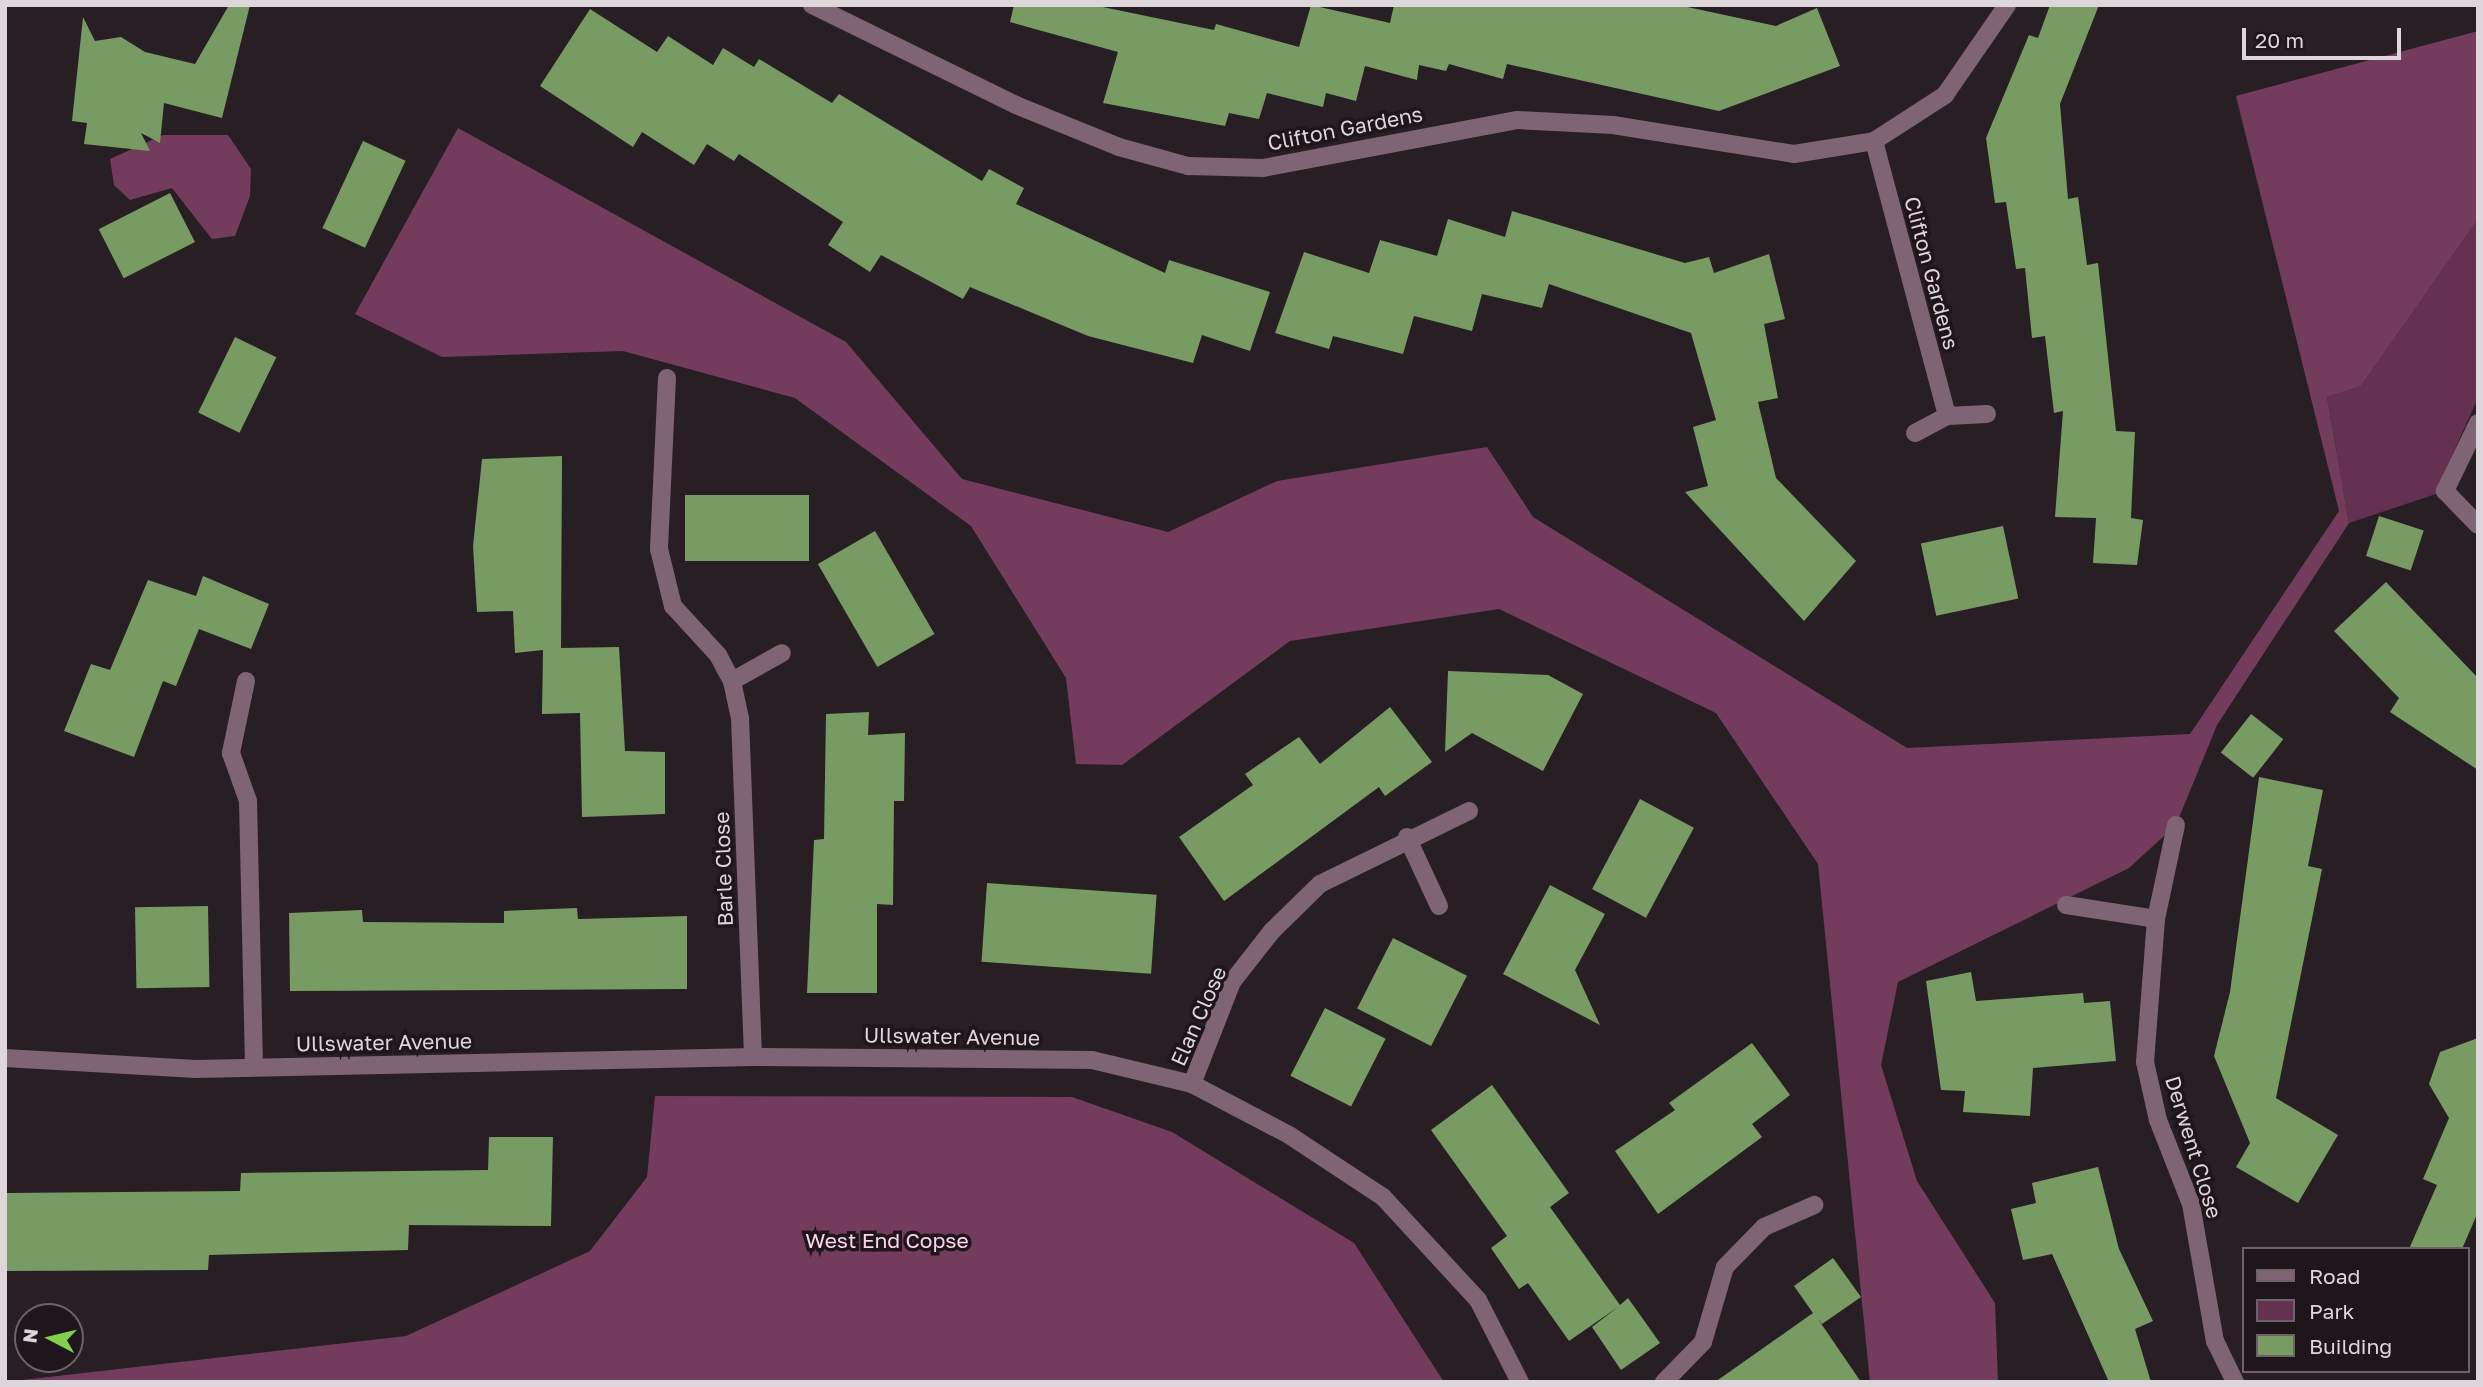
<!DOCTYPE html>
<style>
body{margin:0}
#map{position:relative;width:2483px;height:1387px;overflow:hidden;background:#281f24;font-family:"Golos Text",sans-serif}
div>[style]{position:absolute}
.green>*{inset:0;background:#653150}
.forest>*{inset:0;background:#733c5d}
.building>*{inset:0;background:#779b63;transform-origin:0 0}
.minor>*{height:18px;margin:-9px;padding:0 9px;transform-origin:9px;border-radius:9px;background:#7f6473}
span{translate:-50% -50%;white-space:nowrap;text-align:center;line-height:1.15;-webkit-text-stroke:7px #1e161a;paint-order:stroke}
.street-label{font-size:21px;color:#ddd6da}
.park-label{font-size:21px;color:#f9d5e8}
.frame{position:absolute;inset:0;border:7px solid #ddd6da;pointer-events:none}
.legend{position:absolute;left:2242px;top:1247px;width:228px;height:126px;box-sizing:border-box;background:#1e161a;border:2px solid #6a6367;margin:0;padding:9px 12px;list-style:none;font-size:21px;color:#ddd6da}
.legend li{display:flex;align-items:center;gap:14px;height:35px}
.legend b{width:35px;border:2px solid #6a6367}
.north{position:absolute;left:14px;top:1303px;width:70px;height:70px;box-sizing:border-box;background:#1e161a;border:2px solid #6a6367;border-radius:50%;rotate:277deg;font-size:19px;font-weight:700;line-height:28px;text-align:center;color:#ddd6da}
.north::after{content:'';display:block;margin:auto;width:24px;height:32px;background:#83d04e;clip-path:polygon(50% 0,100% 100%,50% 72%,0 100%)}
.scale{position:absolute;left:2242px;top:28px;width:159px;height:32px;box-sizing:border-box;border:4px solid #ddd6da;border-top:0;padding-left:9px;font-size:21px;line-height:24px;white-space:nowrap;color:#ddd6da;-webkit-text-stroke:5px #1e161a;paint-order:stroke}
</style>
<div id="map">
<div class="green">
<div style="clip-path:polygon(2478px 219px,2478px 398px,2443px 475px,2445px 491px,2349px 523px,2327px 397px,2361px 386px)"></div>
</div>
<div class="forest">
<div style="clip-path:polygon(2478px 31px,2478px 219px,2361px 386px,2327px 397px,2349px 523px,2217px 725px,2176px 825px,2129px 868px,1898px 982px,1881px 1065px,1917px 1181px,1995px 1303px,1998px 1382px,1870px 1382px,1818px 864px,1716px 713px,1499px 609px,1290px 641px,1122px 765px,1076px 764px,1066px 678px,971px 526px,795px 398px,623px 351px,442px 357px,355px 314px,458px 128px,846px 342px,962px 479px,1168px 532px,1277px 481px,1487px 447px,1533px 517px,1907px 748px,2190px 734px,2339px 511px,2236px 96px)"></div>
<div style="clip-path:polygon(163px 135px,228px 135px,251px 169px,250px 196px,235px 236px,212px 239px,172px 188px,130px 200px,114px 185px,110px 159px)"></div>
<div style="clip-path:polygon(655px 1096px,1072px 1097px,1172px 1132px,1354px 1243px,1444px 1382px,5px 1382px,406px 1336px,590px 1251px,647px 1177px)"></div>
</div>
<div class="building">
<div style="clip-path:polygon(229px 5px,250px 5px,222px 118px,164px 103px,160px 143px,141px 133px,150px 151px,84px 144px,87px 123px,72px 121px,83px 17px,95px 41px,121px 37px,145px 52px,195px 64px)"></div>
<div style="clip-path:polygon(1014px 5px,1093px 5px,1214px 30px,1216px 24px,1299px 47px,1311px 5px,1390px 23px,1394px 5px,1678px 5px,1776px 26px,1817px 8px,1840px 66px,1719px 111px,1507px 64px,1503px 79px,1449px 64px,1446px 71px,1419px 65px,1417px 80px,1365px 66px,1356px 101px,1326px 93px,1323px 107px,1267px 93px,1259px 119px,1229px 113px,1225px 126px,1103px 103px,1118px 52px,1010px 22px)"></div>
<div style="clip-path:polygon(2050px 5px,2099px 5px,2060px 104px,2068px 199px,2078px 197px,2087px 265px,2098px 263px,2116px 431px,2135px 432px,2131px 518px,2143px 520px,2137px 565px,2093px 563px,2096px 518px,2055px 517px,2063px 411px,2054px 413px,2045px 336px,2032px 338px,2025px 268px,2016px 269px,2006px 202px,1995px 203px,1986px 138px,2029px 35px,2038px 38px)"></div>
<div style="clip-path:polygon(590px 9px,657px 52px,668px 36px,713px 65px,723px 48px,754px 67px,759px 59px,832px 103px,839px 94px,982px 181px,989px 169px,1024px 188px,1016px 204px,1165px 273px,1169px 260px,1270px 292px,1250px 351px,1202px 335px,1193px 363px,1088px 336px,970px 287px,963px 299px,881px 255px,870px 272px,828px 245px,843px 222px,739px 154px,734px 161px,707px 144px,694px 165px,642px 132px,633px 147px,540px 86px)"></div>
<div style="left:363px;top:141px;width:47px;height:96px;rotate:25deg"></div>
<div style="left:170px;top:193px;width:55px;height:80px;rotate:63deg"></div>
<div style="clip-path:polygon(1512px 211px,1685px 263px,1709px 257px,1714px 273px,1769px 254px,1785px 319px,1764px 324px,1778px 398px,1758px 402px,1776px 478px,1856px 561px,1804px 621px,1685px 492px,1708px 486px,1693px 427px,1716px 420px,1691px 333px,1549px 284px,1542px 308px,1482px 294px,1472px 331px,1414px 316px,1403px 354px,1333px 336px,1329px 349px,1275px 333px,1304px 252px,1369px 273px,1380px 240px,1437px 256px,1448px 219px,1505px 237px)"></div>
<div style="left:235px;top:337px;width:46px;height:84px;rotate:26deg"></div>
<div style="clip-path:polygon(562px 456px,561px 648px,619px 647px,625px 751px,665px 752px,665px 814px,582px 817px,580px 713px,542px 714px,543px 650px,515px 653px,513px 611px,477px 612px,473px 546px,482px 459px)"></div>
<div style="left:685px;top:495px;width:124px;height:66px"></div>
<div style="left:2379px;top:516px;width:47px;height:42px;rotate:18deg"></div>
<div style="left:2003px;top:526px;width:74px;height:84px;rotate:78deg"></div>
<div style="left:875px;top:531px;width:119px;height:66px;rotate:60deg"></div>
<div style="clip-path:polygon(203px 576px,269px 604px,251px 649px,199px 629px,176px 686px,163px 681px,134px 757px,64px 731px,91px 664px,110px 670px,148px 580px,196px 596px)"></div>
<div style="clip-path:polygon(2386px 582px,2478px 678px,2478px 770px,2390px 712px,2399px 698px,2334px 631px)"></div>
<div style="clip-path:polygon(1448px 671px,1548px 675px,1583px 694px,1543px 771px,1472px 733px,1445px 752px)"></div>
<div style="clip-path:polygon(1390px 707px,1432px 762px,1385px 796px,1379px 787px,1224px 901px,1179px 837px,1253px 785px,1245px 774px,1299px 737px,1320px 764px)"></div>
<div style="clip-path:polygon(869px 712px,868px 735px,905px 733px,904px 801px,894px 801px,893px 905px,877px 904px,877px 993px,807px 993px,814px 840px,824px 839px,826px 714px)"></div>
<div style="left:2251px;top:714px;width:41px;height:49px;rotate:38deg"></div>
<div style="clip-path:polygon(2259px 777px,2323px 790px,2308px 866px,2322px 869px,2276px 1098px,2338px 1135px,2298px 1203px,2236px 1167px,2250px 1143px,2214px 1056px,2230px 992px)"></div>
<div style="left:1640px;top:799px;width:61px;height:102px;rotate:28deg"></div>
<div style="left:987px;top:883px;width:170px;height:79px;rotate:4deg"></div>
<div style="clip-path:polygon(1550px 885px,1605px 914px,1575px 970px,1600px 1025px,1503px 974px)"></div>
<div style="left:208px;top:906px;width:81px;height:73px;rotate:89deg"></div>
<div style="clip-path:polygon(577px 908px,578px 919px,687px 916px,687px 989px,290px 991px,289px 913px,362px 910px,363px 922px,504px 923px,504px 911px)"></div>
<div style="left:1393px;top:938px;width:83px;height:79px;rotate:27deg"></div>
<div style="clip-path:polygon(1971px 972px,1976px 1001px,2083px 993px,2084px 1003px,2110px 1001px,2116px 1061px,2033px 1068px,2030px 1116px,1963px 1112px,1965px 1091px,1941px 1090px,1926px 981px)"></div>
<div style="left:1325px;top:1008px;width:68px;height:76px;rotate:27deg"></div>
<div style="clip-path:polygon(2478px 1038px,2478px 1212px,2462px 1249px,2409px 1249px,2437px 1185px,2423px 1179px,2449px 1118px,2429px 1084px,2440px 1052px)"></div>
<div style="clip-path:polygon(1752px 1043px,1790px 1095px,1752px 1124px,1762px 1137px,1658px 1214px,1615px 1151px,1675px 1110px,1669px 1103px)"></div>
<div style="clip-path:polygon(1492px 1085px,1569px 1193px,1550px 1207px,1620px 1305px,1628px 1298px,1660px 1343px,1621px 1370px,1592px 1327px,1618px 1307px,1569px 1341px,1528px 1283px,1519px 1289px,1491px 1248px,1507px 1236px,1431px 1130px)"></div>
<div style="clip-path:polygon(489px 1137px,553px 1137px,551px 1226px,409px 1225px,408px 1250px,209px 1255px,208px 1270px,5px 1271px,5px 1193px,240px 1191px,241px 1173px,488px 1170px)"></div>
<div style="clip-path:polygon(2098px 1167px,2119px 1249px,2153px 1321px,2135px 1329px,2151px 1382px,2109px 1382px,2052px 1254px,2023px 1260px,2011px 1209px,2036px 1203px,2032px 1183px)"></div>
<div style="clip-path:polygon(1833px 1258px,1861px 1297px,1822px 1324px,1818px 1319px,1861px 1382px,1715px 1382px,1813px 1313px,1794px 1286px)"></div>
</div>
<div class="minor">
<div style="left:812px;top:5px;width:227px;rotate:26.1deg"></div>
<div style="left:1016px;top:105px;width:111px;rotate:22.2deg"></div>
<div style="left:1119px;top:147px;width:72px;rotate:15.4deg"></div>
<div style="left:1188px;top:166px;width:75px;rotate:1.5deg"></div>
<div style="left:1263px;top:168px;width:258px;rotate:-10.7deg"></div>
<div style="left:1517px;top:120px;width:96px;rotate:3deg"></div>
<div style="left:1613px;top:125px;width:183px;rotate:9.1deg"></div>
<div style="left:1794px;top:154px;width:81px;rotate:-9.2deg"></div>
<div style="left:1874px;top:141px;width:85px;rotate:-32.9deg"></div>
<div style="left:1945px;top:95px;width:109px;rotate:-55.4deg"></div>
<div style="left:1874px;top:141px;width:285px;rotate:75.1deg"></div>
<div style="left:1947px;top:416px;width:40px;rotate:-2.9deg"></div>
<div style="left:667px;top:378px;width:171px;rotate:92.7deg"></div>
<div style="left:659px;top:549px;width:59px;rotate:76.2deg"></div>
<div style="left:673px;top:606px;width:67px;rotate:47.4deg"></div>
<div style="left:718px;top:655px;width:30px;rotate:62deg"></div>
<div style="left:732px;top:681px;width:38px;rotate:78deg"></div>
<div style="left:740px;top:718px;width:339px;rotate:87.8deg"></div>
<div style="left:2478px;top:423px;width:76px;rotate:115.9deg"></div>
<div style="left:2445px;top:491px;width:47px;rotate:45.9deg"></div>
<div style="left:1915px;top:433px;width:36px;rotate:-28deg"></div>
<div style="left:246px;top:681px;width:74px;rotate:101.8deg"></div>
<div style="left:231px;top:753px;width:51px;rotate:70.5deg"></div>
<div style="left:248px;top:801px;width:266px;rotate:88.7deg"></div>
<div style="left:732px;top:681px;width:57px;rotate:-29.2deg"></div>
<div style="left:2176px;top:825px;width:96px;rotate:102deg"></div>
<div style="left:2156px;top:919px;width:143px;rotate:94.4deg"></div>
<div style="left:2145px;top:1062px;width:59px;rotate:77.4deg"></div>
<div style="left:2158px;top:1120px;width:90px;rotate:68.6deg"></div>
<div style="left:2191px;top:1204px;width:139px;rotate:80.1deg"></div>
<div style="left:2215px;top:1341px;width:46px;rotate:64deg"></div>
<div style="left:1407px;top:837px;width:76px;rotate:65.1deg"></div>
<div style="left:2066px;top:905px;width:91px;rotate:8.8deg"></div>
<div style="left:5px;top:1058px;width:191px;rotate:3.3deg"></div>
<div style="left:196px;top:1069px;width:557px;rotate:-1.23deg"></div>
<div style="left:753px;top:1057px;width:339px;rotate:0.5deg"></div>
<div style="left:1092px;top:1060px;width:103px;rotate:13.5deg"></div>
<div style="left:1192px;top:1084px;width:110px;rotate:27.7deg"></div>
<div style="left:1289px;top:1135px;width:113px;rotate:33.4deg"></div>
<div style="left:1383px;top:1197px;width:140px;rotate:47.3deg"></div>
<div style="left:1478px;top:1300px;width:92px;rotate:62.9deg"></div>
<div style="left:1192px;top:1084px;width:110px;rotate:-68.6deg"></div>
<div style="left:1232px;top:982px;width:65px;rotate:-51.9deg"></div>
<div style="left:1272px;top:931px;width:67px;rotate:-44.4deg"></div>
<div style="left:1320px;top:884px;width:166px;rotate:-26.1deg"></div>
<div style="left:1664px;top:1382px;width:56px;rotate:-45.7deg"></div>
<div style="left:1703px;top:1342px;width:78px;rotate:-73.7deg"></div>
<div style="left:1725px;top:1267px;width:56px;rotate:-45.7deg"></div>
<div style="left:1764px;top:1227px;width:55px;rotate:-23.7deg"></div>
</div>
<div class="street-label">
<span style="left:1345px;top:128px;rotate:-11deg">Clifton Gardens</span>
<span style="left:1932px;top:273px;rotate:75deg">Clifton Gardens</span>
<span style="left:723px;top:869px;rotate:-92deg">Barle Close</span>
<span style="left:1198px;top:1016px;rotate:-66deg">Elan Close</span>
<span style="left:952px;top:1036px;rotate:1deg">Ullswater Avenue</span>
<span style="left:384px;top:1042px;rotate:-1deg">Ullswater Avenue</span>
<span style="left:2194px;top:1147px;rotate:73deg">Derwent Close</span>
</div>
<div class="park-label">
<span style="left:887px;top:1240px">West End Copse</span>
</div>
<div class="frame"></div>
<ul class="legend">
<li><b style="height:9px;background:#7f6473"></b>Road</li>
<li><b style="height:19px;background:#653150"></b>Park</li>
<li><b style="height:19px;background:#779b63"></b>Building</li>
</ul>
<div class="north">N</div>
<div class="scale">20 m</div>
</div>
